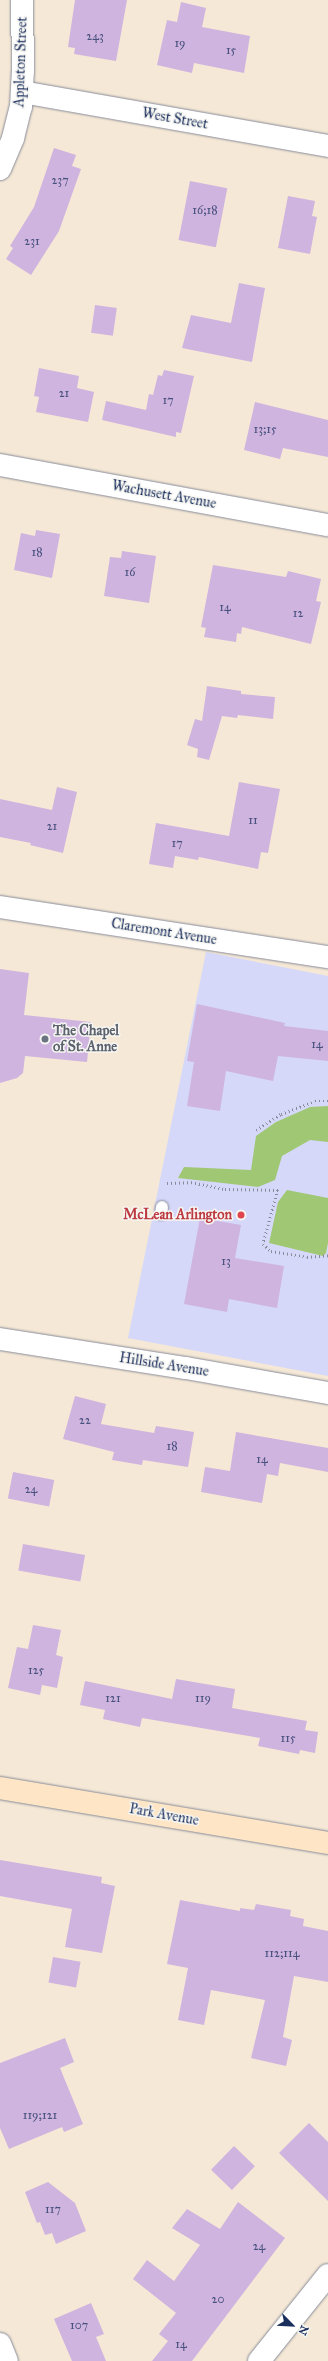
<!DOCTYPE html>
<style>
body{margin:0}
#map{position:relative;width:328px;height:2361px;overflow:hidden;background:#f5e8d6;font-family:"IM FELL Great Primer",serif}
div>[style]{position:absolute}
.built>*{inset:0;background:#d5d8f9}
.green>*{inset:0;background:#a0c874}
.building>*{inset:0;background:#cfb4df;transform-origin:0 0}
.path>*{height:2.5px;margin-top:-1.25px;transform-origin:0;background:repeating-linear-gradient(90deg,#888c9a 0 1px,transparent 0 4px)}
.roads{filter:drop-shadow(0 0 1px #888c9a) drop-shadow(0 0 1px #888c9a)}
.service>*{height:12px;margin:-6px;padding:0 6px;transform-origin:6px;border-radius:6px;background:#fff}
.minor>*{height:22px;margin:-11px;padding:0 11px;transform-origin:11px;border-radius:11px;background:#fff}
.tertiary>*{height:22px;margin:-11px;padding:0 11px;transform-origin:11px;border-radius:11px;background:#fff}
.secondary>*{height:22px;margin:-11px;padding:0 11px;transform-origin:11px;border-radius:11px;background:#fde5c5}
.dots>*{width:11px;height:11px;translate:-50% -50%;box-sizing:border-box;border:2px solid #f6f6f2;border-radius:50%}
span{translate:-50% -50%;white-space:nowrap;text-align:center;line-height:1.15;-webkit-text-stroke:3px #f6f6f2;paint-order:stroke}
.number-label{font-size:12px;color:#48507e}
.number-label span{-webkit-text-stroke-width:0}
.street-label{font-size:14px;color:#1b2f5e}
.worship-label{font-size:14px;color:#5b616d;font-weight:700}
.left{translate:0 -50%;text-align:left}
.health-label{font-size:14px;color:#be3a42;font-weight:700}
.right{translate:-100% -50%;text-align:right}
.north{position:absolute;left:272px;top:2305px;width:40px;height:40px;-webkit-text-stroke:3px #f6f6f2;paint-order:stroke;rotate:114deg;font-size:11px;font-weight:700;line-height:16px;text-align:center;color:#1b2f5e}
.north::after{content:'';display:block;margin:auto;width:14px;height:18px;background:#1b2f5e;clip-path:polygon(50% 0,100% 100%,50% 72%,0 100%)}
</style>
<div id="map">
<div class="built">
<div style="clip-path:polygon(206px 952px,328px 976px,328px 1376px,128px 1338px)"></div>
</div>
<div class="green">
<div style="clip-path:polygon(328px 1106px,328px 1142px,310px 1140px,282px 1156px,275px 1180px,258px 1187px,178px 1178px,184px 1167px,251px 1170px,256px 1136px,276px 1122px,310px 1107px)"></div>
<div style="clip-path:polygon(287px 1190px,328px 1198px,328px 1243px,326px 1253px,323px 1256px,269px 1243px,278px 1202px)"></div>
</div>
<div class="building">
<div style="clip-path:polygon(75px 0,127px 0,116px 61px,74px 54px,75px 48px,68px 47px)"></div>
<div style="clip-path:polygon(181px 2px,206px 8px,202px 27px,250px 36px,244px 73px,194px 63px,192px 73px,157px 65px,167px 20px,177px 22px)"></div>
<div style="clip-path:polygon(54px 148px,76px 155px,72px 166px,81px 169px,59px 231px,31px 275px,6px 259px,13px 248px,10px 246px,34px 207px)"></div>
<div style="left:190px;top:181px;width:38px;height:60px;rotate:11deg"></div>
<div style="clip-path:polygon(288px 196px,315px 201px,312px 216px,317px 217px,310px 254px,278px 248px)"></div>
<div style="clip-path:polygon(239px 283px,265px 288px,252px 362px,182px 348px,191px 315px,231px 323px)"></div>
<div style="left:95px;top:305px;width:22px;height:28px;rotate:8deg"></div>
<div style="clip-path:polygon(39px 368px,79px 376px,77px 388px,94px 392px,88px 422px,36px 412px,39px 397px,34px 396px)"></div>
<div style="clip-path:polygon(164px 370px,194px 376px,181px 433px,176px 432px,176px 437px,102px 420px,106px 401px,146px 410px,149px 394px,153px 395px,158px 375px,162px 376px)"></div>
<div style="clip-path:polygon(255px 402px,328px 420px,328px 457px,283px 448px,280px 459px,244px 450px)"></div>
<div style="clip-path:polygon(36px 530px,60px 534px,52px 578px,14px 570px,21px 533px,35px 536px)"></div>
<div style="clip-path:polygon(122px 551px,156px 556px,149px 603px,104px 596px,110px 557px,121px 558px)"></div>
<div style="clip-path:polygon(213px 565px,286px 577px,288px 571px,321px 579px,316px 601px,321px 602px,311px 644px,242px 627px,241px 634px,237px 633px,236px 642px,204px 637px,206px 628px,201px 627px)"></div>
<div style="clip-path:polygon(207px 686px,241px 691px,241px 694px,275px 697px,273px 719px,238px 715px,237px 718px,222px 716px,209px 760px,197px 757px,198px 749px,187px 745px,195px 719px,202px 721px)"></div>
<div style="clip-path:polygon(239px 782px,280px 789px,268px 853px,261px 852px,258px 869px,199px 857px,198px 860px,175px 856px,173px 868px,149px 864px,156px 823px,229px 836px)"></div>
<div style="clip-path:polygon(57px 787px,77px 792px,63px 853px,30px 845px,31px 843px,0 837px,0 799px,52px 810px)"></div>
<div style="clip-path:polygon(0 969px,29px 973px,24px 1015px,91px 1022px,87px 1062px,25px 1056px,23px 1073px,17px 1078px,0 1083px)"></div>
<div style="clip-path:polygon(197px 1004px,285px 1023px,284px 1026px,328px 1031px,328px 1061px,278px 1056px,273px 1081px,226px 1071px,220px 1111px,187px 1106px,194px 1062px,187px 1061px)"></div>
<div style="clip-path:polygon(200px 1218px,241px 1225px,235px 1258px,284px 1266px,277px 1308px,229px 1299px,227px 1312px,184px 1304px)"></div>
<div style="clip-path:polygon(75px 1396px,106px 1404px,101px 1424px,154px 1433px,156px 1426px,194px 1432px,188px 1467px,143px 1460px,142px 1465px,112px 1460px,114px 1452px,63px 1439px)"></div>
<div style="clip-path:polygon(236px 1432px,328px 1448px,328px 1472px,280px 1463px,278px 1476px,267px 1474px,262px 1503px,201px 1492px,205px 1467px,230px 1471px)"></div>
<div style="left:13px;top:1472px;width:42px;height:27px;rotate:11deg"></div>
<div style="left:23px;top:1544px;width:63px;height:27px;rotate:10deg"></div>
<div style="clip-path:polygon(33px 1625px,61px 1630px,56px 1655px,63px 1657px,57px 1688px,42px 1685px,40px 1695px,8px 1688px,17px 1647px,28px 1649px)"></div>
<div style="clip-path:polygon(176px 1679px,235px 1689px,232px 1708px,307px 1721px,305px 1730px,318px 1732px,315px 1753px,300px 1750px,299px 1754px,258px 1746px,260px 1738px,142px 1718px,140px 1727px,103px 1719px,105px 1710px,80px 1705px,85px 1681px,172px 1699px)"></div>
<div style="clip-path:polygon(0 1860px,102px 1877px,101px 1883px,115px 1886px,102px 1953px,65px 1947px,72px 1909px,0 1896px)"></div>
<div style="clip-path:polygon(180px 1900px,240px 1911px,240px 1908px,254px 1910px,256px 1904px,291px 1910px,290px 1916px,304px 1919px,303px 1926px,328px 1931px,328px 1982px,294px 1976px,283px 2037px,292px 2040px,286px 2066px,251px 2058px,265px 2000px,211px 1990px,204px 2025px,178px 2020px,188px 1968px,167px 1964px)"></div>
<div style="left:53px;top:1957px;width:28px;height:26px;rotate:10deg"></div>
<div style="clip-path:polygon(65px 2038px,74px 2062px,60px 2068px,83px 2124px,64px 2132px,62px 2127px,9px 2149px,0 2128px,0 2063px)"></div>
<div style="clip-path:polygon(309px 2123px,328px 2142px,328px 2201px,279px 2153px)"></div>
<div style="left:234px;top:2146px;width:29px;height:33px;rotate:44deg"></div>
<div style="clip-path:polygon(48px 2182px,75px 2203px,86px 2231px,56px 2244px,52px 2233px,45px 2235px,40px 2222px,37px 2223px,25px 2192px)"></div>
<div style="clip-path:polygon(238px 2202px,285px 2238px,192px 2361px,152px 2361px,168px 2341px,159px 2334px,176px 2313px,133px 2279px,147px 2260px,174px 2281px,200px 2245px,172px 2228px,187px 2209px,220px 2229px)"></div>
<div style="clip-path:polygon(91px 2303px,104px 2334px,96px 2337px,106px 2361px,72px 2361px,54px 2319px)"></div>
</div>
<div class="path">
<div style="left:256px;top:1130px;width:30px;rotate:-33deg"></div>
<div style="left:281px;top:1114px;width:36px;rotate:-21deg"></div>
<div style="left:315px;top:1101px;width:13px"></div>
<div style="left:167px;top:1183px;width:24px;rotate:-2deg"></div>
<div style="left:191px;top:1182px;width:35px;rotate:12deg"></div>
<div style="left:225px;top:1189px;width:53px;rotate:1.1deg"></div>
<div style="left:278px;top:1190px;width:56px;rotate:105.5deg"></div>
<div style="left:263px;top:1244px;width:11px;rotate:41deg"></div>
<div style="left:271px;top:1251px;width:36px;rotate:9deg"></div>
<div style="left:307px;top:1257px;width:21px;rotate:-5deg"></div>
</div>
<div class="roads">
<div class="service">
<div style="left:161px;top:1214px;width:7px;rotate:-82deg"></div>
</div>
<div class="minor">
<div style="left:22px;top:92px;width:311px;rotate:10deg"></div>
<div style="left:0;top:465px;width:333px;rotate:10.4deg"></div>
<div style="left:0;top:907px;width:332px;rotate:8.7deg"></div>
<div style="left:0;top:1339px;width:188px;rotate:8.9deg"></div>
<div style="left:186px;top:1368px;width:144px;rotate:10deg"></div>
<div style="left:259px;top:2361px;width:110px;rotate:-51.3deg"></div>
</div>
<div class="tertiary">
<div style="left:0;top:169px;width:34px;rotate:-67deg"></div>
<div style="left:13px;top:138px;width:32px;rotate:-76deg"></div>
<div style="left:21px;top:107px;width:36px;rotate:-87deg"></div>
<div style="left:23px;top:71px;width:71px;rotate:-90.8deg"></div>
<div style="left:0;top:2344px;width:18px;rotate:68deg"></div>
</div>
<div class="secondary">
<div style="left:0;top:1788px;width:333px;rotate:9.5deg"></div>
</div>
</div>
<div class="dots">
<div style="left:45px;top:1039px;background:#6b7280"></div>
<div style="left:241px;top:1215px;background:#e0444e"></div>
</div>
<div class="number-label">
<span style="left:95px;top:37px">243</span>
<span style="left:180px;top:44px">19</span>
<span style="left:231px;top:51px">15</span>
<span style="left:60px;top:181px">237</span>
<span style="left:205px;top:211px">16;18</span>
<span style="left:32px;top:242px">231</span>
<span style="left:64px;top:394px">21</span>
<span style="left:168px;top:401px">17</span>
<span style="left:265px;top:430px">13;15</span>
<span style="left:37px;top:553px">18</span>
<span style="left:130px;top:573px">16</span>
<span style="left:225px;top:608px">14</span>
<span style="left:298px;top:614px">12</span>
<span style="left:253px;top:821px">11</span>
<span style="left:52px;top:827px">21</span>
<span style="left:177px;top:844px">17</span>
<span style="left:317px;top:1045px">14</span>
<span style="left:226px;top:1262px">13</span>
<span style="left:85px;top:1421px">22</span>
<span style="left:172px;top:1447px">18</span>
<span style="left:262px;top:1460px">14</span>
<span style="left:31px;top:1490px">24</span>
<span style="left:36px;top:1671px">125</span>
<span style="left:113px;top:1699px">121</span>
<span style="left:203px;top:1699px">119</span>
<span style="left:288px;top:1739px">115</span>
<span style="left:282px;top:1954px">112;114</span>
<span style="left:40px;top:2116px">119;121</span>
<span style="left:53px;top:2210px">117</span>
<span style="left:259px;top:2247px">24</span>
<span style="left:218px;top:2300px">20</span>
<span style="left:79px;top:2326px">107</span>
<span style="left:181px;top:2345px">14</span>
</div>
<div class="street-label">
<span style="left:21px;top:62px;rotate:-88deg">Appleton Street</span>
<span style="left:175px;top:119px;rotate:10deg">West Street</span>
<span style="left:164px;top:495px;rotate:10deg">Wachusett Avenue</span>
<span style="left:164px;top:932px;rotate:9deg">Claremont Avenue</span>
<span style="left:164px;top:1365px;rotate:9deg">Hillside Avenue</span>
<span style="left:164px;top:1815px;rotate:10deg">Park Avenue</span>
</div>
<div class="worship-label">
<span class="left" style="left:53px;top:1039px">The Chapel<br>of St. Anne</span>
</div>
<div class="health-label">
<span class="right" style="left:232px;top:1215px">McLean Arlington</span>
</div>
<div class="north">N</div>
</div>
